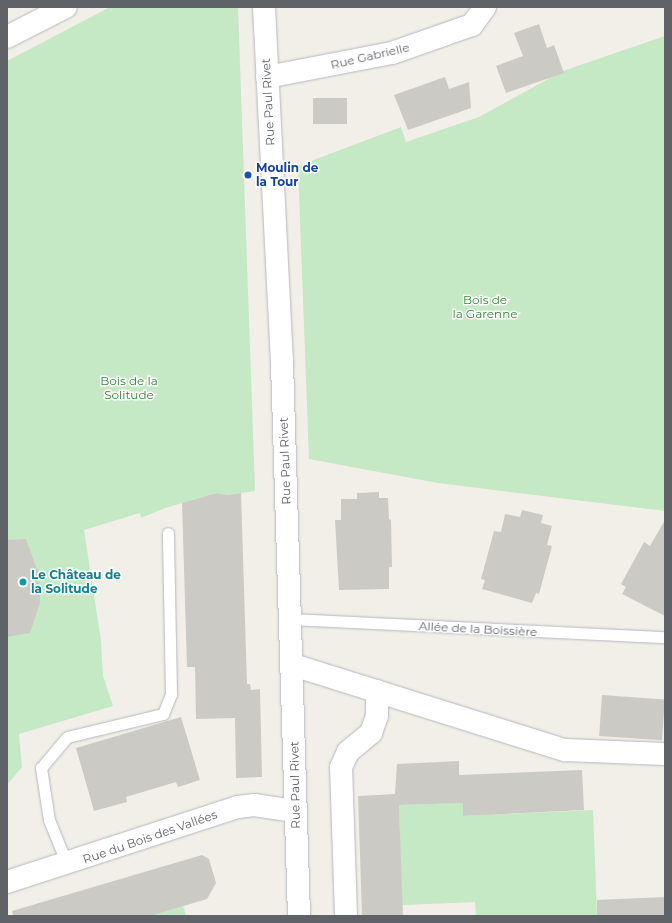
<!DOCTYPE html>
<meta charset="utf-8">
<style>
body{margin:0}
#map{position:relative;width:672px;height:923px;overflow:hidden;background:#f1efe8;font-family:Montserrat,sans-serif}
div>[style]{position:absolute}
.green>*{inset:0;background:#c5e8c5}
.building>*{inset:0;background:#cccac5;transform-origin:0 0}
.roads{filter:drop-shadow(0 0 1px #b5b8bc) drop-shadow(0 0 1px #b5b8bc)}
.lane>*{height:11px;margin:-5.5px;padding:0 5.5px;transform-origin:5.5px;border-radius:5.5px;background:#fff}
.street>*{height:22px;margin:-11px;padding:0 11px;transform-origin:11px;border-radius:11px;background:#fff}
.secondary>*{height:22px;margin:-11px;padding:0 11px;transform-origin:11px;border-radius:11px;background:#fff}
.dots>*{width:11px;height:11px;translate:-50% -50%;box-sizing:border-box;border:2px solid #fff;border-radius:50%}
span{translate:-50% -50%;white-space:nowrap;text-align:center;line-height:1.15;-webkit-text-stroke:3px #fff;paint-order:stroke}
.street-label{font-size:12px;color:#5f6368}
.transit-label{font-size:12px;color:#164399;font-weight:700}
.left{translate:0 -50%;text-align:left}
.park-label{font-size:12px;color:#348238}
.culture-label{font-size:12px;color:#0d838f;font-weight:700}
.frame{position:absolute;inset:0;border:8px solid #5f6368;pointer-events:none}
</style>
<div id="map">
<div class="green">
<div style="clip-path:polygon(110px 7px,238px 7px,255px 491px,226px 495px,217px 493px,165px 508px,141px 518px,140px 513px,84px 530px,101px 641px,103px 676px,113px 706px,19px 734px,22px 767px,7px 785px,7px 61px)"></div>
<div style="clip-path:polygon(665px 36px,665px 511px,438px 483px,309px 459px,298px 166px,401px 127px,406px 142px,479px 117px,563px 71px)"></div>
<div style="clip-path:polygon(463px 803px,463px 816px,593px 810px,597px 915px,476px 916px,475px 902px,402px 905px,399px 805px)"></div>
<div style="clip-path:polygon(183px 906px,186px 916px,150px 916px)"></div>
</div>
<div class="building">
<div style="clip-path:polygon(539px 24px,547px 48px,554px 45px,564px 73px,506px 93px,496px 66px,523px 56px,514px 33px)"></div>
<div style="clip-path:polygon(445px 77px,449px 89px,469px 82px,471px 108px,408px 130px,394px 95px)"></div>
<div style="left:313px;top:98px;width:34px;height:26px"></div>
<div style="clip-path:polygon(379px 492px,379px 498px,388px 498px,389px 519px,391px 520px,392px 567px,389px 567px,389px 589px,339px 590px,335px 520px,341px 520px,341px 499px,357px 499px,357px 493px)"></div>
<div style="clip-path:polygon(217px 493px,227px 495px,241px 493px,247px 684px,250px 684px,251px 690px,260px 689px,262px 777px,236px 778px,235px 718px,196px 719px,195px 667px,187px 667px,182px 503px)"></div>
<div style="clip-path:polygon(522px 510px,543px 515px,541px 523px,552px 526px,547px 545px,552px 546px,539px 594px,536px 593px,532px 603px,482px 589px,485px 580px,481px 579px,494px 531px,501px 532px,505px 514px,520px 517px)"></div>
<div style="clip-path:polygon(665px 520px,665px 616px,622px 594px,626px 587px,621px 584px,644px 542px,650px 546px)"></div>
<div style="clip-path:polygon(26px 539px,39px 575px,40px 603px,30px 633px,7px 637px,7px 540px)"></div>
<div style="left:602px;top:695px;width:63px;height:41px;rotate:4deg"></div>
<div style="clip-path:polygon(181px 717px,200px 780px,178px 787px,176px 782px,126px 797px,127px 802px,94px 811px,76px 748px)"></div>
<div style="clip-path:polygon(459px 761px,459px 775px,582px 770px,584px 810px,463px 816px,463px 803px,399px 805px,403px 916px,362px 916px,358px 796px,395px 794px,397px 764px)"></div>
<div style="clip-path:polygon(202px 855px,209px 859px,216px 883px,207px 899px,150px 916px,13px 916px,12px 911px)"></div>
<div style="clip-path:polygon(665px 897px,665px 916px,597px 916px,597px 900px)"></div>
</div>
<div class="roads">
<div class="lane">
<div style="left:291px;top:619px;width:374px;rotate:2.8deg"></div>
<div style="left:67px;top:864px;width:48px;rotate:-112.2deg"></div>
<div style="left:49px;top:820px;width:53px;rotate:-98.7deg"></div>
<div style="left:41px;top:768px;width:40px;rotate:-50deg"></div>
<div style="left:67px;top:737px;width:99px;rotate:-13.5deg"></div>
<div style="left:163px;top:714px;width:22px;rotate:-68deg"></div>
<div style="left:171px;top:694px;width:161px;rotate:-91.1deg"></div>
</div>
<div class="street">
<div style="left:7px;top:37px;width:66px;rotate:-27deg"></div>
<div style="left:267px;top:77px;width:127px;rotate:-10.9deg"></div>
<div style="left:392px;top:53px;width:85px;rotate:-19.3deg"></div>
<div style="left:472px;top:25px;width:22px;rotate:-54deg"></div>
<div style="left:293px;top:665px;width:285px;rotate:17.4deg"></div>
<div style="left:565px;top:750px;width:100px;rotate:2.3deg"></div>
<div style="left:7px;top:882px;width:243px;rotate:-18deg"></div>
<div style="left:238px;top:807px;width:16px;rotate:-7deg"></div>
<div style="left:254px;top:805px;width:40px;rotate:8.5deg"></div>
<div style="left:346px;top:916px;width:149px;rotate:-91.9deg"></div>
<div style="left:341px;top:767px;width:17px;rotate:-65deg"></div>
<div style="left:348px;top:752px;width:30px;rotate:-40deg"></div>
<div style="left:371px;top:733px;width:18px;rotate:-71deg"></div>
<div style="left:377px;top:716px;width:25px;rotate:-90deg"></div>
</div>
<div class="secondary">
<div style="left:264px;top:7px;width:356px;rotate:87.1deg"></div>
<div style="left:282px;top:363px;width:553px;rotate:88.24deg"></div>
</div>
</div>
<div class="dots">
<div style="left:248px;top:175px;background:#1a4fb4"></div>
<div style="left:23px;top:582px;background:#0f9aa8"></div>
</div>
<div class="street-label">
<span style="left:370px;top:56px;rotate:-13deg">Rue Gabrielle</span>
<span style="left:268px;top:102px;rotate:-93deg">Rue Paul Rivet</span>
<span style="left:285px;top:461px;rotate:-92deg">Rue Paul Rivet</span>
<span style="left:478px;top:629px;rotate:3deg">Allée de la Boissière</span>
<span style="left:295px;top:785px;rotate:-91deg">Rue Paul Rivet</span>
<span style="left:150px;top:837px;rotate:-19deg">Rue du Bois des Vallées</span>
</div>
<div class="transit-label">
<span class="left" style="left:256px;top:175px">Moulin de<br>la Tour</span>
</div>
<div class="park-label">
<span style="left:485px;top:307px">Bois de<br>la Garenne</span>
<span style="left:129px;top:388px">Bois de la<br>Solitude</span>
</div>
<div class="culture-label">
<span class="left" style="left:31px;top:582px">Le Château de<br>la Solitude</span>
</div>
<div class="frame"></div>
</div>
